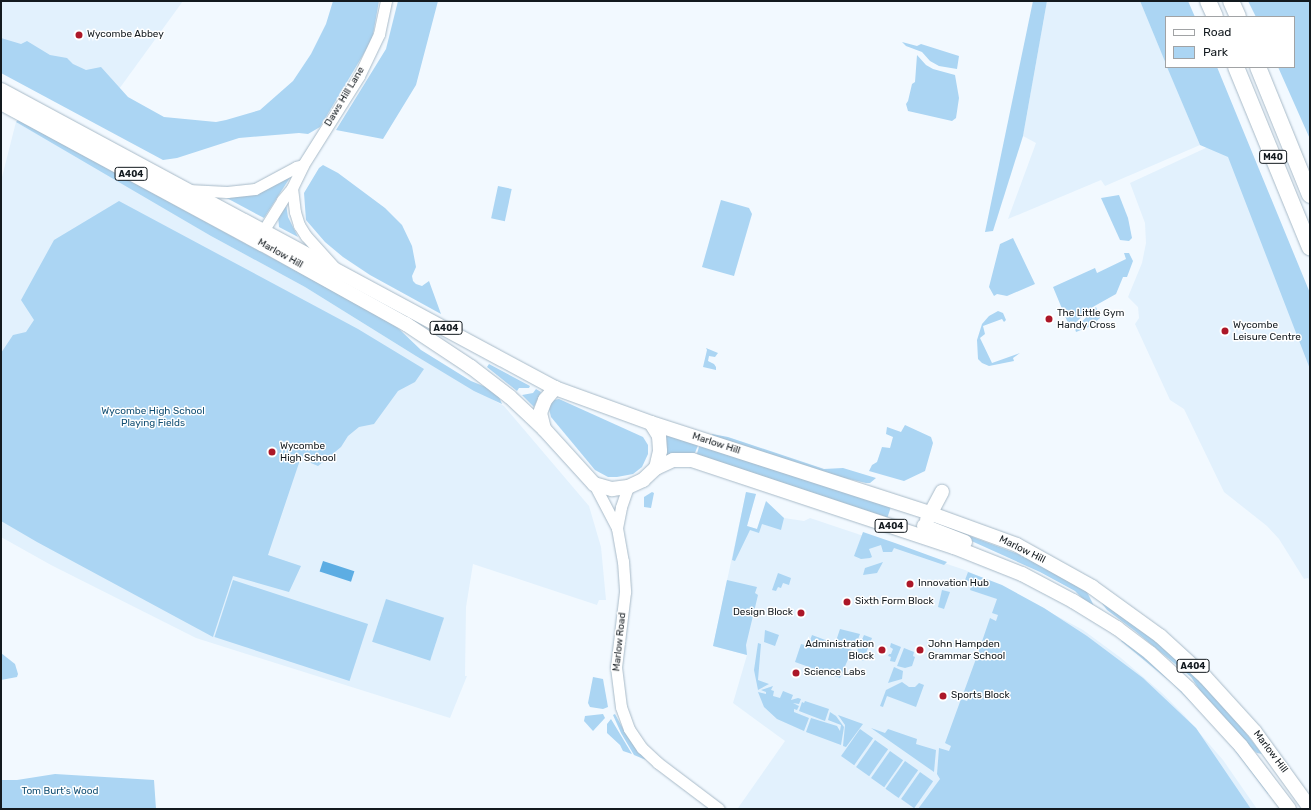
<!DOCTYPE html>
<style>
body{margin:0}
#map{position:relative;width:1311px;height:810px;overflow:hidden;background:#f2f9ff;font-family:Rubik,sans-serif}
div>[style]{position:absolute}
.built>*{inset:0;background:#e2f1fd}
.green>*{inset:0;background:#abd5f3;transform-origin:0 0}
.water>*{inset:0;background:#5dade3;transform-origin:0 0}
.roads{filter:drop-shadow(0 0 1px #a8bac8) drop-shadow(0 0 1px #a8bac8)}
.tertiary>*{height:11px;margin:-5.5px;padding:0 5.5px;transform-origin:5.5px;border-radius:5.5px;background:#fff}
.primary>*{height:14px;margin:-7px;padding:0 7px;transform-origin:7px;border-radius:7px;background:#fff}
.motorway>*{height:16px;margin:-8px;padding:0 8px;transform-origin:8px;border-radius:8px;background:#fff}
.dots>*{width:11px;height:11px;translate:-50% -50%;box-sizing:border-box;border:2px solid #fff;border-radius:50%}
span{translate:-50% -50%;white-space:nowrap;text-align:center;line-height:1.15;-webkit-text-stroke:3px #fff;paint-order:stroke}
.shield-label span{padding:1px 3px;background:#fff;border:1px solid;border-radius:3px;-webkit-text-stroke-width:0}
.shield-label{font-size:9px;color:#131a1f;font-weight:700}
.poi-label{font-size:10px;color:#131a1f}
.left{translate:0 -50%;text-align:left}
.right{translate:-100% -50%;text-align:right}
.street-label{font-size:10px;color:#131a1f}
.park-label{font-size:10px;color:#135074}
.frame{position:absolute;inset:0;border:2px solid #131a1f;pointer-events:none}
.legend{position:absolute;left:1165px;top:16px;width:130px;height:52px;box-sizing:border-box;background:#fff;border:1px solid #a1a3a5;margin:0;padding:5px 7px;list-style:none;font-size:12px;color:#131a1f}
.legend li{display:flex;align-items:center;gap:8px;height:20px}
.legend b{width:20px;border:1px solid #a1a3a5}
</style>
<div id="map">
<div class="built">
<div style="clip-path:polygon(1px 1px,183px 1px,98px 118px,1px 70px)"></div>
<div style="clip-path:polygon(1047px 1px,1140px 1px,1200px 145px,1105px 186px,1101px 180px,1008px 219px,1036px 143px,1023px 136px)"></div>
<div style="clip-path:polygon(16px 122px,139px 192px,211px 236px,305px 287px,416px 356px,504px 406px,589px 506px,601px 547px,606px 600px,599px 600px,597px 605px,473px 564px,466px 607px,465px 676px,467px 676px,450px 718px,196px 638px,51px 565px,1px 537px,1px 181px)"></div>
<div style="clip-path:polygon(1223px 140px,1310px 332px,1310px 581px,1308px 578px,1304px 579px,1279px 539px,1267px 526px,1224px 492px,1184px 409px,1170px 400px,1135px 324px,1139px 318px,1138px 307px,1128px 297px,1142px 263px,1146px 243px,1145px 223px,1130px 183px)"></div>
<div style="clip-path:polygon(746px 492px,756px 494px,747px 526px,757px 529px,764px 509px,784px 518px,804px 521px,810px 518px,965px 570px,1003px 587px,1083px 630px,1121px 658px,1162px 693px,1184px 715px,1223px 760px,1257px 809px,739px 809px,738px 808px,785px 741px,733px 703px,747px 655px,713px 646px)"></div>
</div>
<div class="green">
<div style="clip-path:polygon(333px 1px,379px 1px,372px 40px,320px 127px,308px 134px,299px 133px,239px 138px,177px 158px,163px 160px,1px 73px,1px 38px,21px 44px,27px 41px,50px 55px,67px 58px,73px 64px,86px 70px,101px 67px,128px 97px,164px 117px,216px 122px,226px 120px,260px 110px,293px 81px,311px 54px,326px 24px)"></div>
<div style="clip-path:polygon(398px 1px,438px 1px,416px 85px,383px 139px,336px 130px,386px 49px)"></div>
<div style="clip-path:polygon(1033px 1px,1047px 1px,1023px 136px,993px 231px,985px 232px)"></div>
<div style="clip-path:polygon(1140px 1px,1188px 1px,1195px 17px,1166px 17px,1166px 64px)"></div>
<div style="clip-path:polygon(1248px 1px,1310px 1px,1310px 139px,1278px 67px,1294px 67px,1294px 17px,1256px 17px)"></div>
<div style="clip-path:polygon(902px 42px,917px 46px,921px 44px,959px 56px,957px 69px,939px 66px,930px 61px,922px 52px,906px 46px)"></div>
<div style="clip-path:polygon(917px 55px,926px 65px,933px 69px,955px 75px,959px 98px,956px 118px,952px 121px,908px 111px,906px 104px,908px 101px,912px 84px,915px 82px)"></div>
<div style="clip-path:polygon(1167px 67px,1217px 67px,1310px 293px,1310px 369px,1228px 157px,1200px 145px)"></div>
<div style="clip-path:polygon(18px 120px,370px 311px,398px 328px,421px 350px,471px 381px,493px 390px,499px 397px,502px 404px,474px 391px,416px 356px,305px 287px,211px 236px,16px 122px)"></div>
<div style="clip-path:polygon(323px 165px,338px 173px,385px 208px,402px 225px,412px 246px,416px 267px,412px 276px,413px 281px,416px 284px,422px 286px,429px 281px,441px 314px,370px 275px,343px 257px,325px 242px,306px 220px,304px 193px,319px 168px)"></div>
<div style="clip-path:polygon(293px 173px,264px 218px,223px 196px)"></div>
<div style="left:498px;top:186px;width:14px;height:33px;rotate:12deg"></div>
<div style="clip-path:polygon(1119px 195px,1128px 218px,1132px 238px,1129px 241px,1120px 240px,1101px 198px)"></div>
<div style="clip-path:polygon(721px 200px,749px 208px,752px 214px,734px 276px,702px 267px)"></div>
<div style="clip-path:polygon(119px 201px,358px 329px,424px 369px,415px 382px,398px 391px,374px 424px,359px 427px,348px 436px,341px 447px,318px 466px,311px 463px,310px 458px,306px 455px,301px 457px,268px 555px,301px 566px,289px 592px,233px 576px,213px 637px,37px 542px,1px 521px,1px 353px,13px 335px,26px 332px,34px 320px,21px 300px,54px 240px)"></div>
<div style="clip-path:polygon(286px 204px,288px 217px,298px 237px,279px 227px,278px 216px)"></div>
<div style="clip-path:polygon(1013px 238px,1035px 284px,1007px 296px,997px 294px,994px 296px,989px 287px,1000px 244px)"></div>
<div style="clip-path:polygon(1124px 253px,1129px 253px,1133px 261px,1127px 277px,1123px 277px,1116px 294px,1091px 308px,1070px 328px,1053px 287px,1095px 268px,1097px 273px,1126px 259px)"></div>
<div style="clip-path:polygon(1096px 307px,1100px 318px,1091px 326px,1076px 332px,1075px 329px)"></div>
<div style="clip-path:polygon(998px 311px,1003px 313px,1006px 320px,1004px 322px,1002px 319px,983px 326px,985px 334px,980px 338px,992px 363px,1020px 353px,1013px 358px,1014px 361px,989px 366px,982px 363px,978px 359px,977px 340px,982px 324px,989px 316px)"></div>
<div style="clip-path:polygon(706px 348px,718px 353px,715px 357px,709px 356px,708px 361px,714px 364px,716px 367px,716px 370px,703px 367px,707px 350px)"></div>
<div style="clip-path:polygon(489px 364px,530px 386px,529px 388px,519px 388px,517px 391px,487px 367px)"></div>
<div style="clip-path:polygon(536px 389px,541px 392px,534px 407px,522px 395px,533px 393px)"></div>
<div style="clip-path:polygon(559px 399px,643px 437px,648px 445px,648px 454px,642px 467px,633px 474px,617px 477px,608px 477px,595px 470px,551px 417px,548px 405px,553px 400px)"></div>
<div style="clip-path:polygon(905px 425px,931px 437px,933px 443px,925px 471px,904px 481px,869px 471px,872px 465px,877px 462px,882px 447px,890px 448px,893px 437px,886px 434px,887px 427px,901px 432px)"></div>
<div style="clip-path:polygon(663px 433px,699px 443px,694px 455px,665px 457px)"></div>
<div style="clip-path:polygon(712px 434px,728px 437px,824px 469px,843px 468px,876px 478px,870px 483px,866px 483px,809px 470px,712px 436px)"></div>
<div style="left:700px;top:444px;width:201px;height:12px;rotate:18deg"></div>
<div style="clip-path:polygon(652px 492px,654px 493px,651px 508px,644px 507px,644px 497px)"></div>
<div style="clip-path:polygon(746px 492px,756px 494px,747px 526px,757px 529px,766px 501px,784px 518px,781px 530px,762px 524px,759px 533px,750px 530px,735px 561px,732px 560px)"></div>
<div style="clip-path:polygon(938px 524px,1029px 558px,1087px 592px,1095px 608px,1087px 603px,1075px 591px,1040px 572px,936px 525px)"></div>
<div style="clip-path:polygon(863px 532px,895px 543px,947px 562px,944px 565px,894px 548px,892px 552px,883px 552px,881px 545px,869px 549px,872px 557px,870px 558px,861px 559px,854px 556px)"></div>
<div style="clip-path:polygon(883px 562px,877px 573px,863px 575px,865px 568px)"></div>
<div style="clip-path:polygon(968px 572px,1002px 585px,1044px 608px,1087px 636px,1143px 678px,1196px 728px,1251px 809px,918px 809px,940px 779px,937px 774px,939px 748px,949px 751px,951px 746px,945px 743px,961px 699px,967px 701px,968px 699px,962px 697px,977px 656px,983px 657px,984px 655px,978px 653px,990px 618px,996px 621px,998px 615px,992px 613px,997px 599px,970px 590px,972px 582px,965px 580px)"></div>
<div style="clip-path:polygon(778px 573px,791px 578px,789px 585px,783px 583px,781px 588px,778px 587px,776px 591px,772px 590px)"></div>
<div style="left:233px;top:580px;width:142px;height:60px;rotate:18deg"></div>
<div style="clip-path:polygon(727px 580px,757px 587px,755px 593px,758px 595px,746px 645px,747px 655px,713px 646px)"></div>
<div style="clip-path:polygon(942px 590px,950px 592px,944px 609px,938px 607px)"></div>
<div style="left:386px;top:599px;width:61px;height:45px;rotate:18deg"></div>
<div style="clip-path:polygon(1101px 602px,1173px 654px,1233px 716px,1262px 754px,1257px 753px,1246px 744px,1205px 698px,1191px 677px,1135px 631px,1107px 610px)"></div>
<div style="clip-path:polygon(840px 629px,860px 634px,855px 647px,836px 641px)"></div>
<div style="clip-path:polygon(765px 630px,779px 635px,775px 646px,764px 642px)"></div>
<div style="clip-path:polygon(812px 635px,852px 650px,840px 678px,795px 662px,801px 644px,808px 646px)"></div>
<div style="clip-path:polygon(864px 635px,872px 638px,863px 661px,857px 651px)"></div>
<div style="clip-path:polygon(1123px 640px,1139px 652px,1209px 716px,1269px 793px,1268px 794px,1227px 740px,1197px 708px,1173px 684px,1121px 641px)"></div>
<div style="clip-path:polygon(758px 643px,761px 644px,758px 680px,769px 684px,758px 690px,754px 670px)"></div>
<div style="clip-path:polygon(891px 643px,901px 647px,895px 662px,890px 661px,891px 657px,888px 656px,889px 654px,891px 654px,893px 649px,890px 647px)"></div>
<div style="clip-path:polygon(904px 648px,914px 652px,913px 656px,915px 657px,912px 666px,905px 668px,897px 666px)"></div>
<div style="clip-path:polygon(1px 653px,15px 664px,18px 674px,17px 677px,1px 680px)"></div>
<div style="clip-path:polygon(894px 667px,903px 671px,902px 679px,888px 683px)"></div>
<div style="clip-path:polygon(593px 677px,603px 679px,608px 707px,603px 709px,590px 707px,588px 703px)"></div>
<div style="clip-path:polygon(902px 682px,909px 687px,915px 687px,919px 683px,924px 685px,916px 707px,887px 696px,883px 707px,880px 706px,886px 690px)"></div>
<div style="clip-path:polygon(773px 686px,771px 690px,774px 691px,773px 696px,780px 698px,783px 691px,793px 695px,791px 700px,798px 698px,801px 699px,799px 704px,793px 703px,799px 706px,797px 710px,794px 709px,794px 712px,809px 718px,804px 731px,777px 719px,764px 707px,758px 692px,766px 694px,766px 692px,761px 690px)"></div>
<div style="clip-path:polygon(805px 701px,829px 709px,825px 721px,799px 711px,802px 702px,804px 703px)"></div>
<div style="clip-path:polygon(830px 712px,836px 716px,844px 727px,841px 745px,806px 732px,811px 718px,837px 726px,840px 731px,841px 725px,828px 720px)"></div>
<div style="clip-path:polygon(603px 714px,605px 718px,593px 731px,584px 721px,585px 716px)"></div>
<div style="clip-path:polygon(615px 714px,627px 736px,646px 760px,634px 755px,621px 733px,613px 715px)"></div>
<div style="clip-path:polygon(838px 715px,863px 724px,846px 747px,843px 746px,845px 725px)"></div>
<div style="clip-path:polygon(611px 719px,632px 754px,623px 751px,620px 745px,607px 733px,607px 724px)"></div>
<div style="clip-path:polygon(871px 728px,885px 733px,888px 729px,917px 739px,916px 744px,936px 750px,934px 772px)"></div>
<div style="left:860px;top:729px;width:16px;height:33px;rotate:35deg"></div>
<div style="left:875px;top:740px;width:16px;height:33px;rotate:35deg"></div>
<div style="left:890px;top:751px;width:16px;height:33px;rotate:35deg"></div>
<div style="left:905px;top:761px;width:16px;height:34px;rotate:35deg"></div>
<div style="left:920px;top:772px;width:16px;height:33px;rotate:35deg"></div>
<div style="clip-path:polygon(55px 774px,154px 780px,156px 809px,1px 809px,1px 780px,17px 780px)"></div>
</div>
<div class="water">
<div style="left:323px;top:561px;width:33px;height:11px;rotate:18deg"></div>
</div>
<div class="roads">
<div class="tertiary">
<div style="left:292px;top:188px;width:24px;rotate:83deg"></div>
<div style="left:295px;top:212px;width:14px;rotate:73deg"></div>
<div style="left:299px;top:225px;width:13px;rotate:58deg"></div>
<div style="left:306px;top:236px;width:42px;rotate:47.9deg"></div>
<div style="left:188px;top:190px;width:39px;rotate:3deg"></div>
<div style="left:227px;top:192px;width:28px;rotate:-6deg"></div>
<div style="left:255px;top:189px;width:47px;rotate:-28.2deg"></div>
<div style="left:296px;top:167px;width:7px;rotate:-16deg"></div>
<div style="left:263px;top:239px;width:8px;rotate:-90deg"></div>
<div style="left:263px;top:231px;width:36px;rotate:-58deg"></div>
<div style="left:282px;top:200px;width:16px;rotate:-50deg"></div>
<div style="left:292px;top:188px;width:25px;rotate:-64deg"></div>
<div style="left:303px;top:165px;width:105px;rotate:-57.8deg"></div>
<div style="left:359px;top:76px;width:47px;rotate:-64.5deg"></div>
<div style="left:379px;top:34px;width:34px;rotate:-78deg"></div>
<div style="left:594px;top:484px;width:50px;rotate:62.4deg"></div>
<div style="left:617px;top:528px;width:34px;rotate:80deg"></div>
<div style="left:623px;top:561px;width:31px;rotate:86deg"></div>
<div style="left:625px;top:592px;width:76px;rotate:96.8deg"></div>
<div style="left:616px;top:667px;width:40px;rotate:82.9deg"></div>
<div style="left:621px;top:707px;width:23px;rotate:70deg"></div>
<div style="left:629px;top:729px;width:23px;rotate:56deg"></div>
<div style="left:642px;top:748px;width:22px;rotate:43deg"></div>
<div style="left:658px;top:763px;width:76px;rotate:37deg"></div>
<div style="left:617px;top:528px;width:21px;rotate:-79deg"></div>
<div style="left:621px;top:507px;width:21px;rotate:-71deg"></div>
</div>
<div class="primary">
<div style="left:1px;top:90px;width:629px;rotate:28.28deg"></div>
<div style="left:555px;top:388px;width:102px;rotate:20deg"></div>
<div style="left:651px;top:423px;width:295px;rotate:17.9deg"></div>
<div style="left:932px;top:514px;width:90px;rotate:20deg"></div>
<div style="left:1017px;top:545px;width:86px;rotate:29.2deg"></div>
<div style="left:1092px;top:587px;width:84px;rotate:35.8deg"></div>
<div style="left:1160px;top:636px;width:61px;rotate:42.3deg"></div>
<div style="left:1205px;top:677px;width:74px;rotate:47.7deg"></div>
<div style="left:1255px;top:732px;width:94px;rotate:54.1deg"></div>
<div style="left:1px;top:103px;width:297px;rotate:28.4deg"></div>
<div style="left:262px;top:244px;width:165px;rotate:29.1deg"></div>
<div style="left:406px;top:324px;width:78px;rotate:33.5deg"></div>
<div style="left:471px;top:367px;width:49px;rotate:37.6deg"></div>
<div style="left:510px;top:397px;width:47px;rotate:43.3deg"></div>
<div style="left:544px;top:429px;width:74px;rotate:47.7deg"></div>
<div style="left:594px;top:484px;width:19px;rotate:16deg"></div>
<div style="left:612px;top:489px;width:16px;rotate:-7deg"></div>
<div style="left:628px;top:487px;width:17px;rotate:-25deg"></div>
<div style="left:643px;top:480px;width:18px;rotate:-43deg"></div>
<div style="left:656px;top:468px;width:19px;rotate:-25deg"></div>
<div style="left:673px;top:460px;width:19px"></div>
<div style="left:692px;top:460px;width:276px;rotate:18.4deg"></div>
<div style="left:954px;top:547px;width:73px;rotate:21.7deg"></div>
<div style="left:1022px;top:574px;width:58px;rotate:27.9deg"></div>
<div style="left:1073px;top:601px;width:52px;rotate:31.5deg"></div>
<div style="left:1117px;top:628px;width:41px;rotate:37.1deg"></div>
<div style="left:1150px;top:653px;width:52px;rotate:42.6deg"></div>
<div style="left:1188px;top:688px;width:79px;rotate:47.6deg"></div>
<div style="left:1241px;top:746px;width:79px;rotate:52.7deg"></div>
<div style="left:651px;top:423px;width:15px;rotate:58deg"></div>
<div style="left:659px;top:436px;width:15px;rotate:86deg"></div>
<div style="left:660px;top:451px;width:17px;rotate:103deg"></div>
<div style="left:544px;top:429px;width:16px;rotate:-104deg"></div>
<div style="left:540px;top:413px;width:14px;rotate:-69deg"></div>
<div style="left:545px;top:400px;width:16px;rotate:-50deg"></div>
<div style="left:927px;top:520px;width:32px;rotate:-62deg"></div>
<div style="left:924px;top:526px;width:44px;rotate:21.3deg"></div>
</div>
<div class="motorway">
<div style="left:1208px;top:1px;width:17px;rotate:66deg"></div>
<div style="left:1231px;top:1px;width:17px;rotate:66deg"></div>
<div style="left:1236px;top:67px;width:195px;rotate:67.7deg"></div>
<div style="left:1258px;top:67px;width:138px;rotate:67.9deg"></div>
</div>
</div>
<div class="dots">
<div style="left:79px;top:35px;background:#ac1728"></div>
<div style="left:1049px;top:319px;background:#ac1728"></div>
<div style="left:1225px;top:331px;background:#ac1728"></div>
<div style="left:272px;top:452px;background:#ac1728"></div>
<div style="left:910px;top:584px;background:#ac1728"></div>
<div style="left:847px;top:602px;background:#ac1728"></div>
<div style="left:801px;top:613px;background:#ac1728"></div>
<div style="left:882px;top:650px;background:#ac1728"></div>
<div style="left:920px;top:650px;background:#ac1728"></div>
<div style="left:796px;top:673px;background:#ac1728"></div>
<div style="left:943px;top:696px;background:#ac1728"></div>
</div>
<div class="shield-label">
<span style="left:1273px;top:157px">M40</span>
<span style="left:131px;top:174px">A404</span>
<span style="left:446px;top:328px">A404</span>
<span style="left:891px;top:526px">A404</span>
<span style="left:1193px;top:666px">A404</span>
</div>
<div class="poi-label">
<span class="left" style="left:87px;top:35px">Wycombe Abbey</span>
<span class="left" style="left:1057px;top:319px">The Little Gym<br>Handy Cross</span>
<span class="left" style="left:1233px;top:331px">Wycombe<br>Leisure Centre</span>
<span class="left" style="left:280px;top:452px">Wycombe<br>High School</span>
<span class="left" style="left:918px;top:584px">Innovation Hub</span>
<span class="left" style="left:855px;top:602px">Sixth Form Block</span>
<span class="right" style="left:793px;top:613px">Design Block</span>
<span class="right" style="left:874px;top:650px">Administration<br>Block</span>
<span class="left" style="left:928px;top:650px">John Hampden<br>Grammar School</span>
<span class="left" style="left:804px;top:673px">Science Labs</span>
<span class="left" style="left:951px;top:696px">Sports Block</span>
</div>
<div class="street-label">
<span style="left:345px;top:97px;rotate:-59deg">Daws Hill Lane</span>
<span style="left:280px;top:254px;rotate:29deg">Marlow Hill</span>
<span style="left:716px;top:444px;rotate:18deg">Marlow Hill</span>
<span style="left:1022px;top:550px;rotate:26deg">Marlow Hill</span>
<span style="left:620px;top:642px;rotate:-84deg">Marlow Road</span>
<span style="left:1270px;top:752px;rotate:53deg">Marlow Hill</span>
</div>
<div class="park-label">
<span style="left:153px;top:417px">Wycombe High School<br>Playing Fields</span>
<span style="left:60px;top:792px">Tom Burt's Wood</span>
</div>
<div class="frame"></div>
<ul class="legend">
<li><b style="height:5px;background:#fff"></b>Road</li>
<li><b style="height:11px;background:#abd5f3"></b>Park</li>
</ul>
</div>
